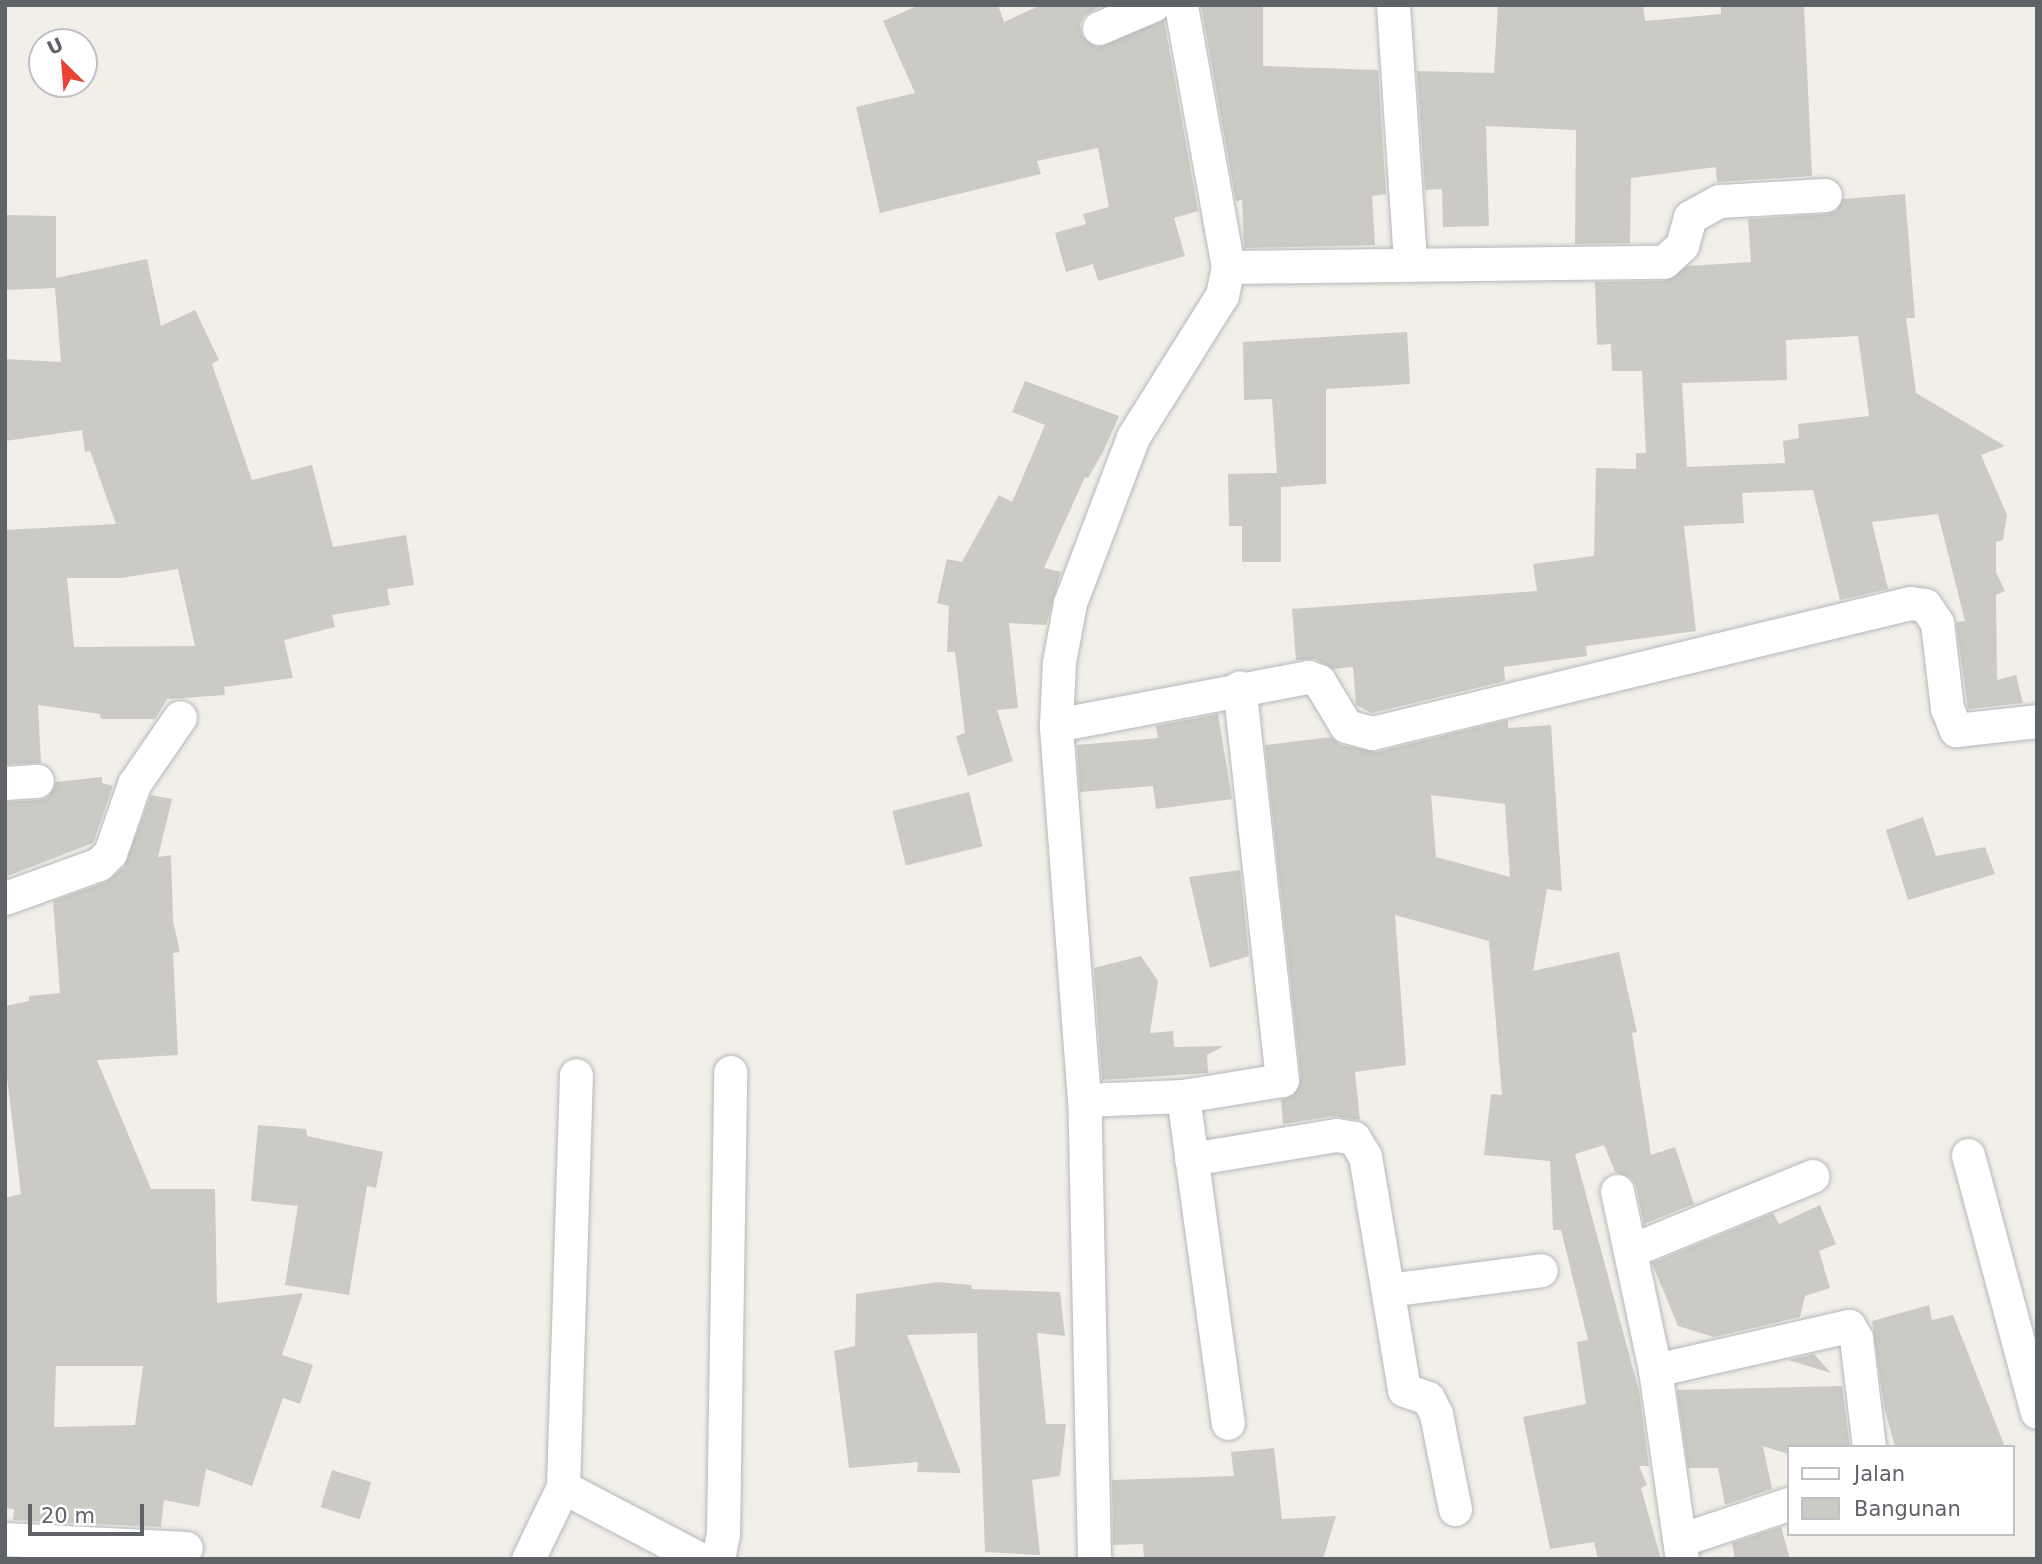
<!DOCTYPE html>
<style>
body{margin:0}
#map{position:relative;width:2042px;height:1564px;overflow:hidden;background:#f1efe8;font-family:"DejaVu Sans",sans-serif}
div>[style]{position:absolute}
.building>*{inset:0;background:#cccac5;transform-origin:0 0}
.roads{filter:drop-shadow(0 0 2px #b5b8bc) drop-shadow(0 0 2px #b5b8bc)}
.minor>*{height:33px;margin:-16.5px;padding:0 16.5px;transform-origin:16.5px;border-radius:16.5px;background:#fff}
span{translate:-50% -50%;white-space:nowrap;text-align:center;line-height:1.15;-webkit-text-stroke:6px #fff;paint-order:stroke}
.frame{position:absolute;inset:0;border:7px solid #5f6368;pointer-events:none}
.legend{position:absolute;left:1787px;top:1445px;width:228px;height:91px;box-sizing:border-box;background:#fff;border:2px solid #bfc1c3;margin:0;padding:9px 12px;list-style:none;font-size:21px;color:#5f6368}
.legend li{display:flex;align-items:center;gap:14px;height:35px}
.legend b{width:35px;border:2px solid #bfc1c3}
.north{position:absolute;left:28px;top:28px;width:70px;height:70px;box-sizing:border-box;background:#fff;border:2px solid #bfc1c3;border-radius:50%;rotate:335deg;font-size:19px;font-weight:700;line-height:28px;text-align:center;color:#5f6368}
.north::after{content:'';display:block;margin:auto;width:24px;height:32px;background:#ea4335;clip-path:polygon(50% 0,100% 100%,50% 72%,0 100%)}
.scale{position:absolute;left:28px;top:1504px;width:116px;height:32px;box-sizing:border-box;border:4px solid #5f6368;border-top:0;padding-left:9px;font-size:21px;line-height:24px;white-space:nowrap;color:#5f6368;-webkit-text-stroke:5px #fff;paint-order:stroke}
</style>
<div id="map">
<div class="building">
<div style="clip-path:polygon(919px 5px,998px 5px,1004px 22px,1041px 5px,1103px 5px,1084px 16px,1080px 25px,1082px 36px,1097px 47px,1164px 20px,1198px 211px,1174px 218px,1185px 256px,1098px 281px,1093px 264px,1066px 272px,1055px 233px,1086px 224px,1083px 214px,1109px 207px,1098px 148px,1037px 161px,1041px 174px,880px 213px,856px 107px,915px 93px,883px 21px)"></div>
<div style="clip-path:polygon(1201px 5px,1263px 5px,1263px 66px,1378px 70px,1386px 194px,1372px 196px,1375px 245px,1244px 248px,1242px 200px,1236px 201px)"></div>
<div style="clip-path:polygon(1498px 5px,1643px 5px,1645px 21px,1721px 14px,1721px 5px,1804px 5px,1812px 176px,1717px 182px,1716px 167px,1631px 178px,1630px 243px,1575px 244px,1576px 130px,1486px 126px,1489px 226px,1443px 227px,1442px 189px,1425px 190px,1417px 71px,1494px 73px)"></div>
<div style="clip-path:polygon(evenodd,1905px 194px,1915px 318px,1906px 318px,1916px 393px,2005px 446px,1981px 455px,2007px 515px,2003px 540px,1996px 542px,1996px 572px,2005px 591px,1996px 595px,1997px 680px,2016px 675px,2023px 703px,1968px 709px,1956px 622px,1965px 621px,1938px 514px,1872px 522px,1888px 589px,1840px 600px,1813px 490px,1742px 493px,1744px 523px,1684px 526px,1696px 631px,1586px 646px,1587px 656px,1504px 667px,1505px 681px,1372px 713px,1356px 705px,1353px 667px,1333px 669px,1315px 659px,1296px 660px,1292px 609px,1537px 591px,1533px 564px,1594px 556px,1596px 468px,1636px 469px,1636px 453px,1646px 453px,1642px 371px,1612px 371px,1611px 344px,1597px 345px,1595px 282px,1664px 281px,1688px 266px,1751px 262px,1748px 219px,1826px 214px,1836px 211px,1843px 199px,1905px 194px,1858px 336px,1869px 416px,1798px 424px,1799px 438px,1783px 441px,1785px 463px,1687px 467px,1682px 383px,1787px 380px,1786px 340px,1858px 336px)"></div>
<div style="clip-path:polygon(evenodd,5px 215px,56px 216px,56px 278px,147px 259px,161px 326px,195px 310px,219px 360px,212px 364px,252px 480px,312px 465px,333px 547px,406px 535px,414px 585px,387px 589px,390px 605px,332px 615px,335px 627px,284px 640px,293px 678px,224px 687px,225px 695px,167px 699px,155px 719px,101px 719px,100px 714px,38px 705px,41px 763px,5px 764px,5px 530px,116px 524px,90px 451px,85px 452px,82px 430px,5px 441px,5px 359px,61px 362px,55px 288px,5px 290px,5px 215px,178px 569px,195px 646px,74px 647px,67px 578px,121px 578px,178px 569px)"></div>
<div style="clip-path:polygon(1407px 332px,1410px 384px,1326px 389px,1326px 484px,1281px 487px,1281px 562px,1242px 562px,1242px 526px,1229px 526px,1228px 474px,1277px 473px,1272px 399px,1244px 400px,1243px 342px)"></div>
<div style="clip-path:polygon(1025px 381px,1119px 416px,1103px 452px,1088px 478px,1085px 477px,1044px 568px,1061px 572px,1046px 625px,1009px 623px,1018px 708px,997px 710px,1013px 761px,968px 776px,956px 736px,965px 733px,955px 652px,947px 652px,949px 606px,937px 603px,947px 559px,962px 562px,999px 495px,1012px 502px,1045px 425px,1012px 412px)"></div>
<div style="clip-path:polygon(1218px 714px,1232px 799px,1156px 809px,1153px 786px,1080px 792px,1077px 745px,1158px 738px,1156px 726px)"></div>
<div style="clip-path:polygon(evenodd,1508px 720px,1508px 728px,1551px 725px,1562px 891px,1547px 889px,1533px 971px,1619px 952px,1637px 1032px,1632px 1033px,1651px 1155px,1675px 1147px,1694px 1204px,1644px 1224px,1636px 1186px,1631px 1178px,1615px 1172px,1604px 1145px,1575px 1154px,1639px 1391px,1649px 1466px,1639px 1466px,1647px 1485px,1641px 1488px,1661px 1559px,1598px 1559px,1594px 1542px,1550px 1549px,1523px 1417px,1586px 1404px,1577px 1342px,1588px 1340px,1561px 1230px,1553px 1230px,1550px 1161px,1484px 1155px,1491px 1094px,1502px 1095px,1489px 941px,1395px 915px,1406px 1065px,1355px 1072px,1360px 1120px,1333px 1116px,1283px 1124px,1281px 1100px,1294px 1095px,1301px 1078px,1265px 745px,1331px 737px,1341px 745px,1376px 752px,1508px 720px,1431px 795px,1505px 804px,1510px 877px,1436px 857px,1431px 795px)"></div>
<div style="clip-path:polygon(102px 777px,102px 783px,113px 786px,93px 843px,5px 877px,5px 802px,39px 800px,48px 797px,56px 782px)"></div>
<div style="left:969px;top:792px;width:56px;height:79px;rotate:76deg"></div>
<div style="clip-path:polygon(evenodd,151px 795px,172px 799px,158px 857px,171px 855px,173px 921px,180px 952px,173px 953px,178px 1055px,97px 1060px,151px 1189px,215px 1189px,217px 1303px,303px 1293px,282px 1355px,313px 1365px,300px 1404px,283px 1398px,252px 1486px,206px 1469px,199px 1507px,164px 1500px,161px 1527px,13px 1520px,14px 1509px,5px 1508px,5px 1198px,21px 1194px,5px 1061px,5px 1006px,29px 1001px,29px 996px,60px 993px,53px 901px,106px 882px,124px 867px,151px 795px,56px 1366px,143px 1366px,135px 1425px,54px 1427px,56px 1366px)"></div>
<div style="clip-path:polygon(1923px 817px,1936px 856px,1985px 847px,1995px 874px,1908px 900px,1886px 830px)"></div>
<div style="clip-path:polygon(1240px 870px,1249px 956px,1210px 968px,1189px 877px)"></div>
<div style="clip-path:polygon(1141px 956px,1158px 981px,1150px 1033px,1173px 1031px,1174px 1047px,1224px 1046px,1207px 1055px,1208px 1073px,1102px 1080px,1094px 968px)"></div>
<div style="clip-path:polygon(258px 1125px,306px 1129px,307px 1136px,383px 1152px,376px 1188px,367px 1186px,349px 1295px,285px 1285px,298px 1206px,251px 1201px)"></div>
<div style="clip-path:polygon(1820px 1205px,1836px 1244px,1819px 1251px,1830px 1288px,1805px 1296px,1800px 1317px,1714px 1337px,1678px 1326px,1652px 1263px,1773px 1213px,1779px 1224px)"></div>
<div style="clip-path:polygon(938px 1282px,971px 1285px,972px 1289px,1060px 1292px,1065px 1336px,1037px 1333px,1046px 1424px,1066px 1424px,1060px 1476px,1032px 1480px,1040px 1555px,985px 1552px,977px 1333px,907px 1335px,961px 1473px,917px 1472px,918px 1462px,849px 1468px,834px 1351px,855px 1346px,856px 1294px)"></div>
<div style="clip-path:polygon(1929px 1305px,1932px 1320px,1953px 1315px,2005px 1447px,1895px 1447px,1884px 1406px,1872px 1321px)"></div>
<div style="clip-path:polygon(1814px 1354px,1831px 1373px,1788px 1360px)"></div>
<div style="clip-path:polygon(1842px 1386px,1850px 1447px,1788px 1447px,1788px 1454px,1763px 1446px,1772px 1489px,1725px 1505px,1718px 1468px,1688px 1468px,1677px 1390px)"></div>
<div style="clip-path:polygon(1274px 1448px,1282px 1519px,1336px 1516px,1323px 1559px,1144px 1559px,1143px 1544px,1113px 1545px,1112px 1480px,1234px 1476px,1231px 1452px)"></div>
<div style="left:332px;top:1470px;width:41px;height:39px;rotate:17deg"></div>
<div style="clip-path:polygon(1781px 1527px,1790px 1559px,1735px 1559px,1732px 1543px)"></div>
</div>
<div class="roads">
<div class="minor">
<div style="left:1393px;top:5px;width:258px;rotate:86.2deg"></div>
<div style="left:1099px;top:28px;width:59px;rotate:-23.1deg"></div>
<div style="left:1228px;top:267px;width:436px;rotate:-0.7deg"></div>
<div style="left:1664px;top:262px;width:25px;rotate:-43deg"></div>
<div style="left:1682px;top:245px;width:29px;rotate:-74deg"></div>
<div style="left:1690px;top:217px;width:33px;rotate:-29deg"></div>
<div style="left:1719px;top:201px;width:106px;rotate:-3.2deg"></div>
<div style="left:1056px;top:725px;width:257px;rotate:-10.8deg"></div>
<div style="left:1308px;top:677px;width:12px;rotate:20deg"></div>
<div style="left:1319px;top:681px;width:52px;rotate:59deg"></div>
<div style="left:1346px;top:726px;width:27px;rotate:15deg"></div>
<div style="left:1372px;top:733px;width:553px;rotate:-13.58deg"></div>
<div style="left:1910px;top:603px;width:15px;rotate:8deg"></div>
<div style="left:1925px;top:605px;width:22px;rotate:56deg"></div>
<div style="left:1937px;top:623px;width:86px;rotate:83.3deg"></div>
<div style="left:1947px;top:708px;width:24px;rotate:68deg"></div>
<div style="left:1956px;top:730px;width:81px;rotate:-6.3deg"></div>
<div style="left:5px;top:783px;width:32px;rotate:-4deg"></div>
<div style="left:5px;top:898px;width:100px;rotate:-19.9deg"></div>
<div style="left:99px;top:864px;width:16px;rotate:-45deg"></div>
<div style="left:110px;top:853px;width:73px;rotate:-70.8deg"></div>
<div style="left:134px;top:784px;width:81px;rotate:-55.5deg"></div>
<div style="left:1183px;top:1096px;width:330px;rotate:82.2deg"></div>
<div style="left:1084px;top:1100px;width:99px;rotate:-2.3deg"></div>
<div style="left:1183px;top:1096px;width:100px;rotate:-9.2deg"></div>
<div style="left:1282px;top:1080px;width:395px;rotate:-96.2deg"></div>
<div style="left:1968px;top:1155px;width:266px;rotate:75deg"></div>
<div style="left:1191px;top:1159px;width:147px;rotate:-9.4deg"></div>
<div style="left:1336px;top:1135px;width:18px;rotate:9deg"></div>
<div style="left:1354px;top:1138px;width:21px;rotate:59deg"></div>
<div style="left:1365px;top:1156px;width:237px;rotate:80.5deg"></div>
<div style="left:1404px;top:1390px;width:25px;rotate:18deg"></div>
<div style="left:1428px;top:1398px;width:18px;rotate:63deg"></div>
<div style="left:1436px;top:1414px;width:97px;rotate:78.7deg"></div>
<div style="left:1617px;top:1191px;width:183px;rotate:78deg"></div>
<div style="left:1655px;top:1370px;width:191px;rotate:81.9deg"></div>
<div style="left:1632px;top:1250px;width:195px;rotate:-22.3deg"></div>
<div style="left:1388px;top:1290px;width:154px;rotate:-7.4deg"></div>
<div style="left:1655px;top:1370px;width:199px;rotate:-12.8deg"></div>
<div style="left:1849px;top:1326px;width:14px;rotate:60deg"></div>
<div style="left:1856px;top:1338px;width:110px;rotate:83.2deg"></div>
<div style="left:563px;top:1487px;width:155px;rotate:27.7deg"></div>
<div style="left:5px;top:1539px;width:181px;rotate:2.8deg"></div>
<div style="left:1680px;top:1540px;width:114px;rotate:-18.4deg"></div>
<div style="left:528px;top:1559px;width:80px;rotate:-64.1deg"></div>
<div style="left:563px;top:1487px;width:412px;rotate:-88.2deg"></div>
<div style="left:712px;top:1559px;width:9px;rotate:-36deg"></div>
<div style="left:719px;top:1554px;width:20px;rotate:-79deg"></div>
<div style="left:723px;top:1534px;width:462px;rotate:-89.1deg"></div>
<div style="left:1094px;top:1559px;width:459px;rotate:-91.2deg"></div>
<div style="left:1084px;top:1100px;width:376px;rotate:-94.3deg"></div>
<div style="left:1056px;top:725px;width:63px;rotate:-87.3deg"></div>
<div style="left:1059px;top:662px;width:60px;rotate:-79.4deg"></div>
<div style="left:1070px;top:603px;width:178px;rotate:-69.2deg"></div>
<div style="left:1133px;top:437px;width:168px;rotate:-57.9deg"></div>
<div style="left:1222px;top:295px;width:29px;rotate:-78deg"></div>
<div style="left:1228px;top:267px;width:266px;rotate:-100.2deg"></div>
</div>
</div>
<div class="frame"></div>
<ul class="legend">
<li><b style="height:9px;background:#fff"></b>Jalan</li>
<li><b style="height:19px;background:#cccac5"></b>Bangunan</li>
</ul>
<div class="north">U</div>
<div class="scale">20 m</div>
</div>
